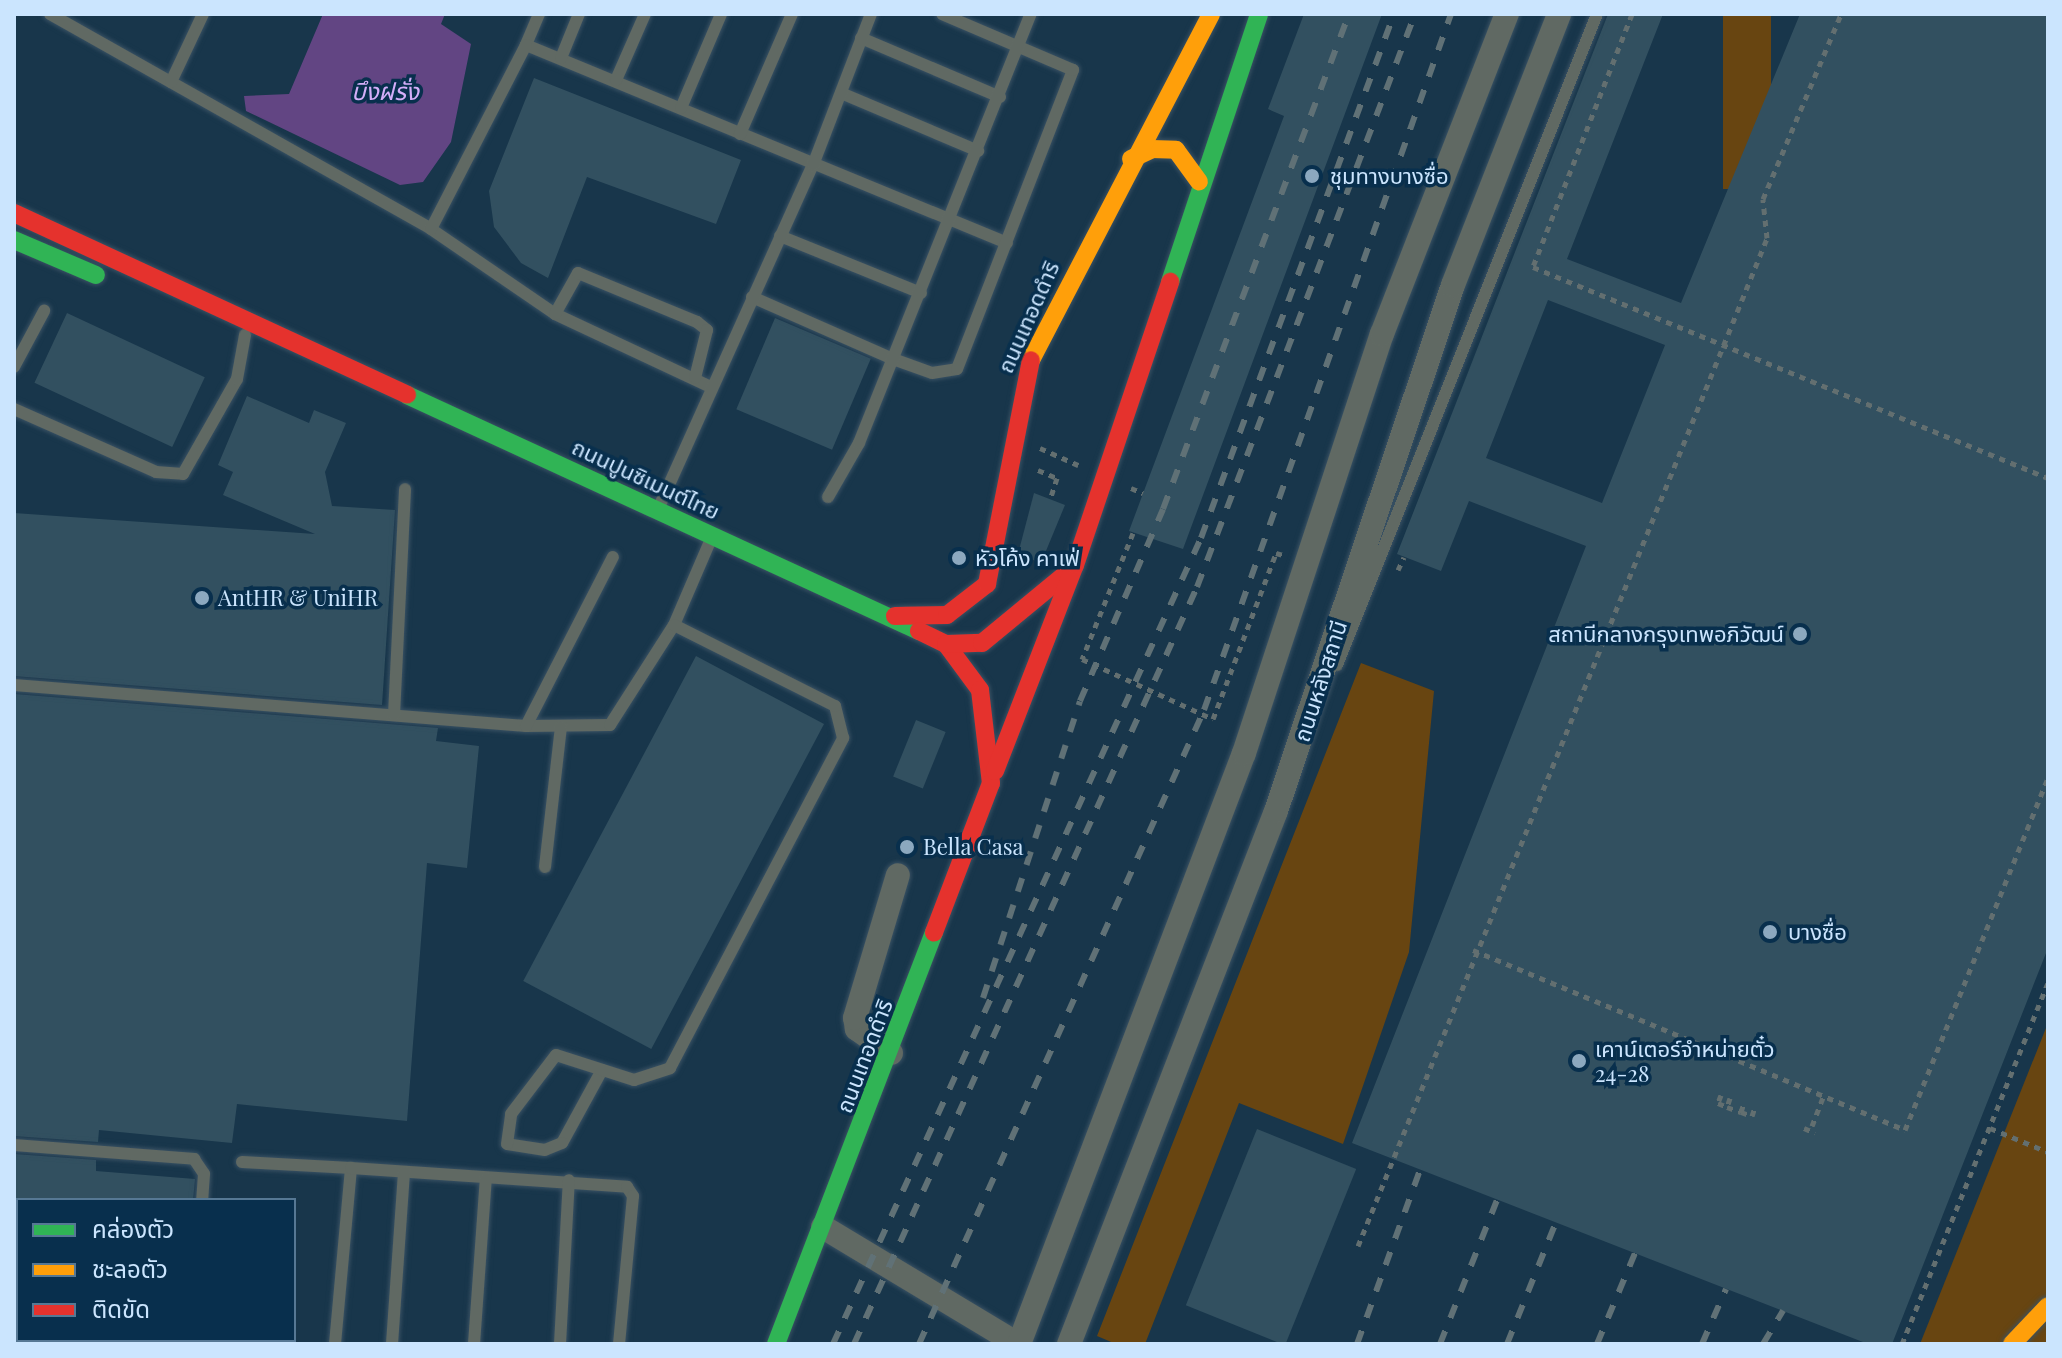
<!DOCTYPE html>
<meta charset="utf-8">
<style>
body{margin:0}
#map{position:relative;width:2062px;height:1358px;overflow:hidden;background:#18364b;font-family:"Playfair Display","Noto Sans Thai",serif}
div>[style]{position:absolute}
.green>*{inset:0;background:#684511;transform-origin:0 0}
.water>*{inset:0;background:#624583}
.building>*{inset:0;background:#325060;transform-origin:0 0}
.path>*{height:5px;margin-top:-2.5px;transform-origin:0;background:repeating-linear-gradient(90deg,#636f70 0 6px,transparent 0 12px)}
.roads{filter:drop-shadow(0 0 2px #395163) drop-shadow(0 0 2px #395163)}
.lane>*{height:12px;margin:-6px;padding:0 6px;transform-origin:6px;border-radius:6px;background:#606963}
.street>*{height:24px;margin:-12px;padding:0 12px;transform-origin:12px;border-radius:12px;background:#606963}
.fast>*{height:18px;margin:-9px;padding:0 9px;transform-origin:9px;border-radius:9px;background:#30b455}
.slow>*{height:18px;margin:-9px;padding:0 9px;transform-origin:9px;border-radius:9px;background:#ff9f0a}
.jam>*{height:18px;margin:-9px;padding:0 9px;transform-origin:9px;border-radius:9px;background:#e5322d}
.rail>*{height:6px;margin-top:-3px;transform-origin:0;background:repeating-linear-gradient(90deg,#607176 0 14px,transparent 0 28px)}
.dots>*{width:22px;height:22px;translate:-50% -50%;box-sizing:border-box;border:4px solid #082f4d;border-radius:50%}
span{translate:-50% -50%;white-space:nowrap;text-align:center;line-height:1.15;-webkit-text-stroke:7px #082f4d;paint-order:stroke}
.poi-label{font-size:22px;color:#cbe5fe}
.left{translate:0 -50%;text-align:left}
.right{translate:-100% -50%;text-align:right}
.street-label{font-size:22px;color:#cbe5fe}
.water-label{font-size:24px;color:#d4aef9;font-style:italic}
.frame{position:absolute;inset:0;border:16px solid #cbe5fe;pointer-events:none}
.legend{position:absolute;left:16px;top:1198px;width:280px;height:144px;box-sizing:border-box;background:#082f4d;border:2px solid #567894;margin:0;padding:10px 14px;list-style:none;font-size:24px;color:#cbe5fe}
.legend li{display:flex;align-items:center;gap:16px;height:40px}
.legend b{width:40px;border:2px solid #567894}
</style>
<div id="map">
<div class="green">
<div style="left:1723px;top:14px;width:48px;height:175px"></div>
<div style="clip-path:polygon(1361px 663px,1434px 691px,1409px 952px,1343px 1144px,1239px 1103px,1145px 1344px,1116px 1344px,1097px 1336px)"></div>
<div style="clip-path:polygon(2048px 1023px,2048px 1344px,1920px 1344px)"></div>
</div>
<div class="water">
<div style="clip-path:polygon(323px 14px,445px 14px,441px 24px,471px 44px,451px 142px,423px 182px,400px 185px,246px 111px,244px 96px,289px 94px)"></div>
</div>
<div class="building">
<div style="clip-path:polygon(1304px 14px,1382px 14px,1183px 549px,1129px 531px,1284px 116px,1268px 109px)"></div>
<div style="clip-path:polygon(evenodd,1608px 14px,1663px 14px,1567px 259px,1681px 303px,1800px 14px,2048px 14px,2048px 948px,1892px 1344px,1868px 1344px,1352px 1143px,1586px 546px,1469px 501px,1441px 571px,1397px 554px,1608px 14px,1548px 300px,1665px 345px,1602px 503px,1486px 458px,1548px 300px)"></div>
<div style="clip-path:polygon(534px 78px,741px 160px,716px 224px,587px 177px,548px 278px,521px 263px,494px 227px,489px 191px)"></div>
<div style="left:67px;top:313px;width:152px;height:77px;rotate:25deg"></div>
<div style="left:775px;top:318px;width:104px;height:99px;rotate:23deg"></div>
<div style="clip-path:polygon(247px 396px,309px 423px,314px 410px,346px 423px,325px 472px,332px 506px,395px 510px,382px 705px,14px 676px,14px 513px,315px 534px,223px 495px,233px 472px,218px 465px)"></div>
<div style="clip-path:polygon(1034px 493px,1065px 505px,1041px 563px,1018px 554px)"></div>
<div style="left:696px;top:656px;width:145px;height:368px;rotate:28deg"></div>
<div style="clip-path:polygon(14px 694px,438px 728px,436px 741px,479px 746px,467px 868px,427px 863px,407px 1121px,237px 1104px,232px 1143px,99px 1130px,98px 1142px,14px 1136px)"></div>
<div style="left:916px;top:720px;width:32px;height:61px;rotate:22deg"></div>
<div style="left:1257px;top:1129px;width:107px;height:190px;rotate:22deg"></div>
<div style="clip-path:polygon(14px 1154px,96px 1160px,96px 1171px,195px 1179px,193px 1200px,14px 1200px)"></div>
</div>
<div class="path">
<div style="left:1632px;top:14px;width:272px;rotate:111.4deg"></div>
<div style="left:1533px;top:267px;width:557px;rotate:22.28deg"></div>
<div style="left:1040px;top:448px;width:42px;rotate:24.1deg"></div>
<div style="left:1038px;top:470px;width:21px;rotate:23deg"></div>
<div style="left:1057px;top:478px;width:22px;rotate:108deg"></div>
<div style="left:1131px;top:488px;width:13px;rotate:23deg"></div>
<div style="left:1133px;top:533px;width:136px;rotate:112deg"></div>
<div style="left:1082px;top:659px;width:144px;rotate:24.6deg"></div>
<div style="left:1213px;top:719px;width:178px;rotate:-69.2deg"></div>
<div style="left:1276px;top:553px;width:7px;rotate:16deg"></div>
<div style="left:1398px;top:570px;width:14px;rotate:-65deg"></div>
<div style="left:1473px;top:950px;width:468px;rotate:22.6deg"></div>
<div style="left:1905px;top:1130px;width:381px;rotate:-67.9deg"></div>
<div style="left:1721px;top:1095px;width:9px;rotate:111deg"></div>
<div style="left:1718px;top:1103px;width:10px;rotate:24deg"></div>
<div style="left:1730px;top:1098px;width:9px;rotate:108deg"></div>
<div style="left:1727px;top:1107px;width:15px;rotate:20deg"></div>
<div style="left:1741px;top:1112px;width:9px;rotate:-72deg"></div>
<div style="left:1741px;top:1112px;width:12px;rotate:20deg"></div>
<div style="left:1752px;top:1116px;width:9px;rotate:-72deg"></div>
<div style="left:1812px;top:1126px;width:31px;rotate:-69deg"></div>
<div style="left:1804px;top:1128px;width:12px;rotate:24deg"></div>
<div style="left:1990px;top:1128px;width:63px;rotate:22.5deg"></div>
<div style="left:1358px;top:1246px;width:1088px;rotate:-67.91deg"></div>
<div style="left:1767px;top:238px;width:39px;rotate:-96deg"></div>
<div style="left:1763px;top:199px;width:201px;rotate:-67.1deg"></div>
<div style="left:1902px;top:1344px;width:389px;rotate:-68deg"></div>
</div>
<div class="roads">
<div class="lane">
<div style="left:50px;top:14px;width:437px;rotate:29.4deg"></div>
<div style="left:431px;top:229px;width:150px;rotate:34.4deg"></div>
<div style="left:555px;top:314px;width:172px;rotate:25.1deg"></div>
<div style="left:539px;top:14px;width:34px;rotate:113deg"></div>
<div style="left:526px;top:45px;width:520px;rotate:22.37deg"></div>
<div style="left:861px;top:38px;width:151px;rotate:23deg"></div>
<div style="left:561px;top:58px;width:48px;rotate:-67.8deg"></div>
<div style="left:616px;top:80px;width:72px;rotate:-66.3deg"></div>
<div style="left:171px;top:82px;width:75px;rotate:-64.8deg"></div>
<div style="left:841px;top:93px;width:149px;rotate:22.9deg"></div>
<div style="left:681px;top:108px;width:102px;rotate:-66.9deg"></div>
<div style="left:740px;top:134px;width:131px;rotate:-66.6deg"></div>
<div style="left:431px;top:229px;width:207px;rotate:-62.7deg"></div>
<div style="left:780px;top:236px;width:152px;rotate:22deg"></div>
<div style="left:752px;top:297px;width:154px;rotate:23.7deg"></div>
<div style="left:893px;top:359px;width:41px;rotate:19.7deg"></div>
<div style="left:932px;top:373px;width:25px;rotate:-9deg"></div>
<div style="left:957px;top:369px;width:321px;rotate:-68.8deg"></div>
<div style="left:1073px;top:70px;width:142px;rotate:-156.9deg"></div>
<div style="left:555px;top:314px;width:47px;rotate:-60.7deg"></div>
<div style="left:578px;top:273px;width:129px;rotate:22.4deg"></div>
<div style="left:697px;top:322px;width:13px;rotate:39deg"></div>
<div style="left:707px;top:330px;width:49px;rotate:104deg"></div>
<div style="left:14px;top:367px;width:64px;rotate:-61.8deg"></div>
<div style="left:14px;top:409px;width:155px;rotate:23.9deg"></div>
<div style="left:156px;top:472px;width:27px;rotate:4deg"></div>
<div style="left:183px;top:474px;width:109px;rotate:-60.4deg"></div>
<div style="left:237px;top:379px;width:45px;rotate:-79.7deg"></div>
<div style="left:828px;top:497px;width:62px;rotate:-60.1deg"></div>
<div style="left:859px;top:443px;width:462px;rotate:-68.2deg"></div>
<div style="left:659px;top:507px;width:375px;rotate:-65.8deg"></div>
<div style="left:813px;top:165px;width:162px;rotate:-69deg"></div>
<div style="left:1337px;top:665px;width:701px;rotate:-68.23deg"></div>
<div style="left:14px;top:685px;width:514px;rotate:4.58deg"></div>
<div style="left:526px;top:726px;width:84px;rotate:-0.7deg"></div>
<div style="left:610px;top:725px;width:119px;rotate:-57.4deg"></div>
<div style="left:674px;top:625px;width:94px;rotate:-66.7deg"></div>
<div style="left:394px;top:715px;width:226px;rotate:-87.2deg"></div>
<div style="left:526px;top:726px;width:190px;rotate:-62.8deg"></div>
<div style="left:545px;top:867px;width:141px;rotate:-83.5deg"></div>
<div style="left:602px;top:1070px;width:83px;rotate:118.7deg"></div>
<div style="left:562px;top:1143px;width:18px;rotate:158deg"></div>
<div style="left:545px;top:1150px;width:38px;rotate:-171deg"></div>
<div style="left:507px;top:1144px;width:30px;rotate:-82deg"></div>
<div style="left:511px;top:1114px;width:74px;rotate:-52.7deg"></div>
<div style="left:556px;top:1055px;width:82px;rotate:17.8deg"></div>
<div style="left:634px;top:1080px;width:38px;rotate:-18deg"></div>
<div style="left:670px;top:1068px;width:373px;rotate:-62.3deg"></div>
<div style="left:843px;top:738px;width:33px;rotate:-104deg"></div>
<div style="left:835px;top:706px;width:180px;rotate:-153.3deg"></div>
<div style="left:14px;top:1145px;width:181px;rotate:4.4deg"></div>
<div style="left:194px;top:1159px;width:18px;rotate:56deg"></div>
<div style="left:204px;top:1174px;width:26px;rotate:94deg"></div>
<div style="left:242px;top:1162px;width:109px;rotate:3.2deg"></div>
<div style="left:192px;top:1344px;width:4px;rotate:-90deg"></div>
<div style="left:335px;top:1344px;width:177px;rotate:-84.8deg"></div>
<div style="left:351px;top:1168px;width:277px;rotate:3.9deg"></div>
<div style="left:627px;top:1187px;width:11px;rotate:56deg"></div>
<div style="left:633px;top:1196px;width:149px;rotate:95.4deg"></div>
<div style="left:392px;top:1344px;width:172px;rotate:-86deg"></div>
<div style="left:474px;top:1344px;width:166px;rotate:-85.9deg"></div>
<div style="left:560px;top:1344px;width:164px;rotate:-86.9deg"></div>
</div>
<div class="street">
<div style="left:891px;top:1053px;width:42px;rotate:-144.8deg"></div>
<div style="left:857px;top:1029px;width:11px;rotate:-100deg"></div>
<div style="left:855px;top:1018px;width:149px;rotate:-73.3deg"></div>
<div style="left:823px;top:1227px;width:227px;rotate:31deg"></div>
<div style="left:1019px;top:1344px;width:632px;rotate:-69.16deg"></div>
<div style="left:1244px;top:753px;width:441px;rotate:-71.8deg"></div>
<div style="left:1382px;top:334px;width:344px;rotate:-68.7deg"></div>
<div style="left:1069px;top:1344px;width:572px;rotate:-68.78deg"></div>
<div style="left:1276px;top:811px;width:555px;rotate:-71.4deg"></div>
<div style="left:1453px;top:285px;width:291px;rotate:-68.6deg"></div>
</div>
<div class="fast">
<div style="left:14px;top:240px;width:89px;rotate:23.1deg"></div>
<div style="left:1170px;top:282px;width:282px;rotate:-71.6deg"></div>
<div style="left:407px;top:395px;width:564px;rotate:24.75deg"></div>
<div style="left:776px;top:1344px;width:441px;rotate:-69deg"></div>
</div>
<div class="slow">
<div style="left:1131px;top:159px;width:23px;rotate:-25deg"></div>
<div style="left:1152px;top:149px;width:24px;rotate:2deg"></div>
<div style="left:1176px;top:150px;width:39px;rotate:54deg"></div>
<div style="left:1031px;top:360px;width:390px;rotate:-62.5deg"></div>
<div style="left:2012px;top:1344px;width:52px;rotate:-46.5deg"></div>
</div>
<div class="jam">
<div style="left:14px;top:213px;width:433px;rotate:24.8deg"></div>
<div style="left:895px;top:616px;width:52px;rotate:-1.1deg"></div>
<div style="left:947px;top:615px;width:51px;rotate:-37.8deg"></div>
<div style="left:987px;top:584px;width:228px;rotate:-78.9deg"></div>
<div style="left:919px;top:631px;width:30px;rotate:26deg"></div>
<div style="left:946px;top:644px;width:57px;rotate:53.5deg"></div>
<div style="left:980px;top:690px;width:94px;rotate:83.3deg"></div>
<div style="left:991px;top:783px;width:160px;rotate:110.9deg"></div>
<div style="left:946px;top:644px;width:36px;rotate:-2deg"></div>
<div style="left:982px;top:643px;width:112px;rotate:-39.5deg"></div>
<div style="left:995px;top:771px;width:221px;rotate:-68.8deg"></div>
<div style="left:1075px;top:565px;width:299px;rotate:-71.4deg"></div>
</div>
</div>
<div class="rail">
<div style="left:983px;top:998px;width:312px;rotate:-71.9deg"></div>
<div style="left:1080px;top:701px;width:209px;rotate:-66.6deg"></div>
<div style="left:1163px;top:509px;width:529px;rotate:-69.41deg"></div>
<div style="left:833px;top:1344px;width:886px;rotate:-65.46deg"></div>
<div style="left:1201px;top:538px;width:558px;rotate:-69.78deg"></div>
<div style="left:854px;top:1344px;width:831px;rotate:-65.62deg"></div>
<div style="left:1197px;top:587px;width:613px;rotate:-69.17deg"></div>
<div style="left:919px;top:1344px;width:695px;rotate:-65.79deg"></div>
<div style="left:1204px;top:710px;width:739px;rotate:-70.46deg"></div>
<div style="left:1357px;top:1344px;width:185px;rotate:-70.1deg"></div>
<div style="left:1440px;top:1344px;width:155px;rotate:-68.4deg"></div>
<div style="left:1507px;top:1344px;width:131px;rotate:-68.1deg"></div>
<div style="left:1597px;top:1344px;width:99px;rotate:-67.3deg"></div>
<div style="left:1702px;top:1344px;width:60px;rotate:-66.4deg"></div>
<div style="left:1763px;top:1344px;width:39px;rotate:-59deg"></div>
</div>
<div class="dots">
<div style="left:1312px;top:176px;background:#8ca8bf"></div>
<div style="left:959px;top:558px;background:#8ca8bf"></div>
<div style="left:202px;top:598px;background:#8ca8bf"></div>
<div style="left:1800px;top:634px;background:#8ca8bf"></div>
<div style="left:907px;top:847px;background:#8ca8bf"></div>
<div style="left:1770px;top:932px;background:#8ca8bf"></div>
<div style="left:1579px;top:1061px;background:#8ca8bf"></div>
</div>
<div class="poi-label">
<span class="left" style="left:1330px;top:176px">ชุมทางบางซื่อ</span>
<span class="left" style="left:975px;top:558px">หัวโค้ง คาเฟ่</span>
<span class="left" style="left:218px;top:598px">AntHR &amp; UniHR</span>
<span class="right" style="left:1784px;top:634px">สถานีกลางกรุงเทพอภิวัฒน์</span>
<span class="left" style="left:923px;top:847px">Bella Casa</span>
<span class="left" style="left:1788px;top:932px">บางซื่อ</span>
<span class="left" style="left:1595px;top:1061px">เคาน์เตอร์จำหน่ายตั๋ว<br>24-28</span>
</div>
<div class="street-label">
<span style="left:1028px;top:317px;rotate:-66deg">ถนนเทอดดำริ</span>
<span style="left:646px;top:479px;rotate:25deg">ถนนปูนซิเมนต์ไทย</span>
<span style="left:1320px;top:681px;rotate:-72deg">ถนนหลังสถานี</span>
<span style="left:864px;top:1056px;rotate:-69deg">ถนนเทอดดำริ</span>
</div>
<div class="water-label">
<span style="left:385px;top:91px">บึงฝรั่ง</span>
</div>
<div class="frame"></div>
<ul class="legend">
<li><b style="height:10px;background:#30b455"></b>คล่องตัว</li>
<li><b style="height:10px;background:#ff9f0a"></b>ชะลอตัว</li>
<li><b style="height:10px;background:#e5322d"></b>ติดขัด</li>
</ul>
</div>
